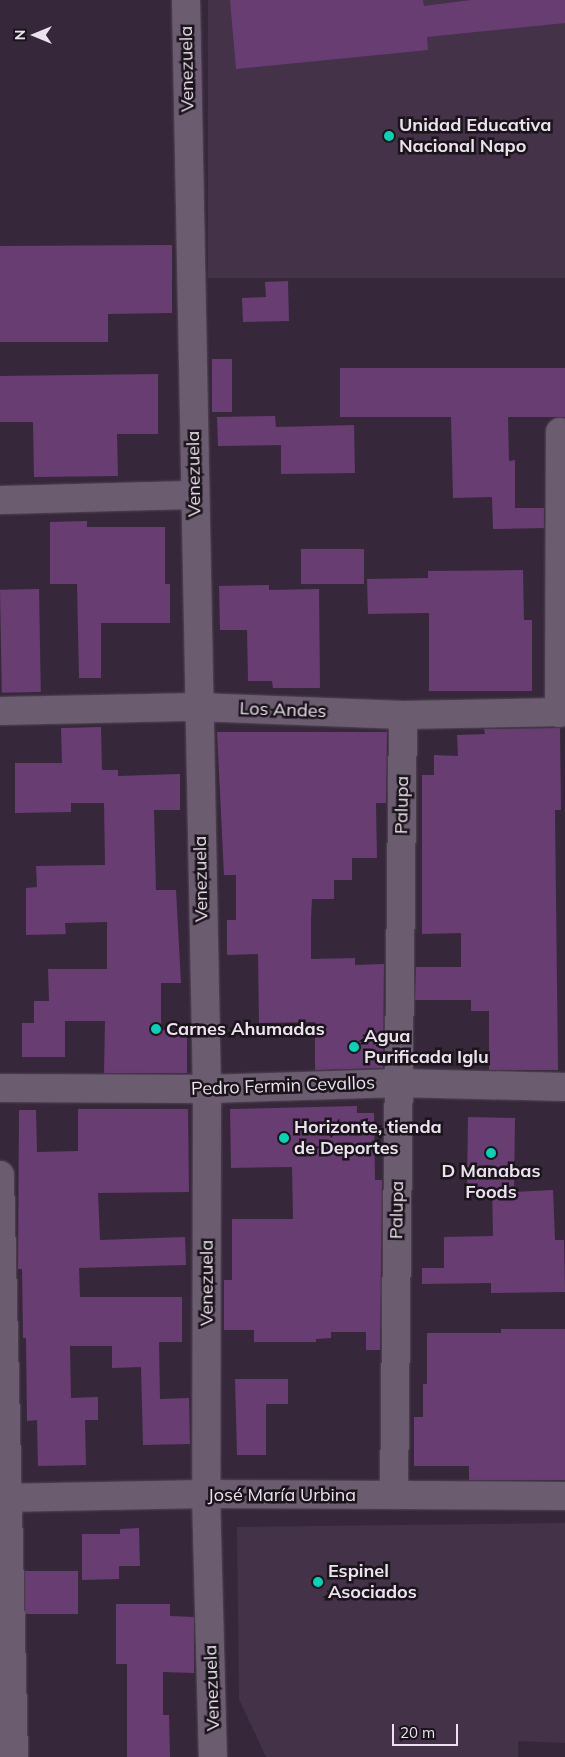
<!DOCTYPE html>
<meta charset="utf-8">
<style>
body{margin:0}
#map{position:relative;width:565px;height:1757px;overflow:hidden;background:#36283a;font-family:Mulish,sans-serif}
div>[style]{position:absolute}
.built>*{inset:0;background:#433248;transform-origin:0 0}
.building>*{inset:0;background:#683d72;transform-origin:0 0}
.roads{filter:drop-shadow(0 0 1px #534756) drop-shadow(0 0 1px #534756)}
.minor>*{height:28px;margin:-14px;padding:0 14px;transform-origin:14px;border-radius:14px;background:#6c5c70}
.dots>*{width:14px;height:14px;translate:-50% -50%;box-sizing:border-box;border:2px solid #1a141b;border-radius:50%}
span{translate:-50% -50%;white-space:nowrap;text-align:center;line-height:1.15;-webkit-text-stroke:5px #1a141b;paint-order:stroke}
.street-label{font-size:18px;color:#ebe2ee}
.poi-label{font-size:18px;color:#ebe2ee;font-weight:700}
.left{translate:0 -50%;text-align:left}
.north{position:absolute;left:10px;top:10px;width:50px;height:50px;-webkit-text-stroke:4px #1a141b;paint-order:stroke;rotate:270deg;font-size:14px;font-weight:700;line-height:20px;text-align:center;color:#ebe2ee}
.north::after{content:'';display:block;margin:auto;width:18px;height:22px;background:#ebe2ee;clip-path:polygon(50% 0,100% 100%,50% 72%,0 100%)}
.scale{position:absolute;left:392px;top:1724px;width:66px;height:22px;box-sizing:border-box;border:2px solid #ebe2ee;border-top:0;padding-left:6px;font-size:15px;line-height:18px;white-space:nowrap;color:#ebe2ee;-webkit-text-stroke:4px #1a141b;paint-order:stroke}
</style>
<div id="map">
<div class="built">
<div style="left:208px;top:0;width:357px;height:278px"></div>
<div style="clip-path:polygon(565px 1523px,565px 1743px,518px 1741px,518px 1757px,266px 1757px,239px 1699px,237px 1527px)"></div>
</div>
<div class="building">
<div style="clip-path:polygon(230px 0,423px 0,424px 6px,471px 0,565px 0,565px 23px,427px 37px,428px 50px,236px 69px)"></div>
<div style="clip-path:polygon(172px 245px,172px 313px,108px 314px,108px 342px,0 342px,0 246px)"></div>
<div style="clip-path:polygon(288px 281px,289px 321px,243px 322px,242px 298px,266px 297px,265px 282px)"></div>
<div style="left:212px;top:359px;width:20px;height:53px"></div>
<div style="clip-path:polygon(340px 368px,565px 368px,565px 417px,508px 417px,509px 461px,515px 460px,515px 508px,544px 508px,544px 528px,493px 529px,492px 497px,453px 498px,451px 417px,340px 417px)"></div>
<div style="clip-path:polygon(158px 374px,158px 434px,117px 434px,118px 476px,34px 477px,33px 422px,0 422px,0 376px)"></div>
<div style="clip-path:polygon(275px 416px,276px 427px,354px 425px,355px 473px,281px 474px,281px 445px,218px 446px,217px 417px)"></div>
<div style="clip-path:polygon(87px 521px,87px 527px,165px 527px,165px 584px,170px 584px,170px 623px,101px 623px,101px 678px,79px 678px,77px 584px,50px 584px,50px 522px)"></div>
<div style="left:364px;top:549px;width:35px;height:63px;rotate:90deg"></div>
<div style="clip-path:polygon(523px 570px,524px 620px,532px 620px,532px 691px,429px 691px,429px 613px,368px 614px,367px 579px,428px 578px,428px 571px)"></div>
<div style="clip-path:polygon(269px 585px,269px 590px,319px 589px,320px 688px,273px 688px,272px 681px,248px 681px,247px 630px,220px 630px,219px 586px)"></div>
<div style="left:39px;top:589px;width:103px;height:39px;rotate:89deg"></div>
<div style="clip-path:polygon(101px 727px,102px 770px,118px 770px,118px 776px,180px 774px,180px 810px,154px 810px,156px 890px,176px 890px,181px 983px,161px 983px,161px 1030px,187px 1030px,187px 1073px,104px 1073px,105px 1021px,65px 1021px,65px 1057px,22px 1057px,22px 1023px,34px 1023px,34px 1001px,49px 1001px,48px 969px,107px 969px,107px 922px,65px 923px,66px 934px,26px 935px,26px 888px,37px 887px,36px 866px,105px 865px,104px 803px,71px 803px,71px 812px,15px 813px,15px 763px,62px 763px,61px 728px)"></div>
<div style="clip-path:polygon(560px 728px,561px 810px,555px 810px,558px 1070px,489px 1070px,489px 1011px,471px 1011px,471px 1000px,415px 1000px,416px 967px,461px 967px,461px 933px,422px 934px,422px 775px,434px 775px,434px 755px,458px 756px,457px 735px,485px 734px,484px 729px)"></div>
<div style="clip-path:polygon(217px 732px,387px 732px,386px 803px,376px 803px,377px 858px,352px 858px,352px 880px,334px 880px,334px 899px,312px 899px,311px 918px,311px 959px,355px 958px,355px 965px,384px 964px,383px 1068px,315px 1070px,315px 1022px,259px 1023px,258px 954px,227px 955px,227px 920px,236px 920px,236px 875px,224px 875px)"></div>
<div style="clip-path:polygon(357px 1106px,357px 1113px,374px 1113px,375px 1180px,382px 1180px,380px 1350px,366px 1350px,366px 1332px,331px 1332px,331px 1338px,316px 1339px,316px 1342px,254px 1342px,254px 1330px,224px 1330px,224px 1280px,232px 1280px,232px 1219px,293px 1219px,292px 1167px,231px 1168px,230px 1109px)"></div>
<div style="clip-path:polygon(78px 1109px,188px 1109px,189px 1192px,98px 1193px,100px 1240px,185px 1237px,186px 1265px,79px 1268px,80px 1297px,182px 1297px,182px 1342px,159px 1342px,160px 1399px,189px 1398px,190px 1444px,143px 1445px,141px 1367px,112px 1368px,112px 1346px,70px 1346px,71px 1398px,98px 1397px,98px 1420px,85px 1420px,86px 1465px,38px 1466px,37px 1420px,27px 1421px,26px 1338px,23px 1338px,22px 1269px,18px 1269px,19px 1110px,36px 1110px,37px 1152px,78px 1151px)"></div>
<div style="clip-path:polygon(468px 1117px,515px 1118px,514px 1192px,553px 1190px,555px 1240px,564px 1240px,565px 1292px,491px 1293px,491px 1283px,422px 1284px,422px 1268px,444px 1268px,444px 1237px,493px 1236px,492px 1188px,467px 1188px)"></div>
<div style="clip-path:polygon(501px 1329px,565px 1329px,565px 1480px,469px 1480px,469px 1466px,414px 1466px,414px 1417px,423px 1417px,423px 1384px,427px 1384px,427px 1333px,501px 1333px)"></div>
<div style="clip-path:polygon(235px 1379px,288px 1379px,288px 1404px,266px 1404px,266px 1455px,237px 1455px)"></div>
<div style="clip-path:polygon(139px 1528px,140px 1566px,119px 1566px,119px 1579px,82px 1580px,82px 1534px,120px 1534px,120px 1529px)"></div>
<div style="left:25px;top:1571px;width:53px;height:43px"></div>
<div style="clip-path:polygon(116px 1604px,170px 1604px,170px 1616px,194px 1617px,194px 1673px,163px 1672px,163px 1715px,169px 1715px,170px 1757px,127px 1757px,127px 1664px,116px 1664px)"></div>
</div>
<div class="roads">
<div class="minor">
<div style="left:186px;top:0;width:1089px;rotate:88.9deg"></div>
<div style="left:207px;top:1089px;width:405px;rotate:90.1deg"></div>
<div style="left:206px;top:1494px;width:263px;rotate:88.5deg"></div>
<div style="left:0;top:500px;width:194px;rotate:-1.5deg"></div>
<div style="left:0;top:711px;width:197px;rotate:-1.2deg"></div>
<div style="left:197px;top:707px;width:206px;rotate:2.2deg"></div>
<div style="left:403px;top:715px;width:162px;rotate:-1.1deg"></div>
<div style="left:559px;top:713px;width:281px;rotate:-89.8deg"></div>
<div style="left:0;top:1088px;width:207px;rotate:0.3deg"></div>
<div style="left:207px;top:1089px;width:192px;rotate:-1.8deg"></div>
<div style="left:399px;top:1083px;width:166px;rotate:1.4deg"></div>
<div style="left:0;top:1175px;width:582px;rotate:88.62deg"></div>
<div style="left:394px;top:1495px;width:780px;rotate:-89.34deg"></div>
<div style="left:0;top:1498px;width:206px;rotate:-1.1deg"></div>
<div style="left:206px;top:1494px;width:359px;rotate:0.3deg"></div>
</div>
</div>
<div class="dots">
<div style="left:389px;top:136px;background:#01d5b6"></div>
<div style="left:156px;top:1029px;background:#01d5b6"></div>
<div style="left:354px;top:1047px;background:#01d5b6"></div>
<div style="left:284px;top:1138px;background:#01d5b6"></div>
<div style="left:491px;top:1153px;background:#01d5b6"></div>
<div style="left:318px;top:1582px;background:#01d5b6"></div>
</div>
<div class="street-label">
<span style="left:187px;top:69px;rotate:-91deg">Venezuela</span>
<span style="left:194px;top:474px;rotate:-91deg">Venezuela</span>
<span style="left:283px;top:710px;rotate:2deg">Los Andes</span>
<span style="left:402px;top:805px;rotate:-89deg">Palupa</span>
<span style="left:201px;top:879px;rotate:-91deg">Venezuela</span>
<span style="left:283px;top:1086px;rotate:-2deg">Pedro Fermin Cevallos</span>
<span style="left:397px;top:1210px;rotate:-89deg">Palupa</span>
<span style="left:207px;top:1283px;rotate:-90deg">Venezuela</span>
<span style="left:282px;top:1495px">José María Urbina</span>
<span style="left:212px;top:1688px;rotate:-92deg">Venezuela</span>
</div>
<div class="poi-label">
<span class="left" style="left:399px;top:136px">Unidad Educativa<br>Nacional Napo</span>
<span class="left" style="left:166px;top:1029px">Carnes Ahumadas</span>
<span class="left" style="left:364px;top:1047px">Agua<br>Purificada Iglu</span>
<span class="left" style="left:294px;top:1138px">Horizonte, tienda<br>de Deportes</span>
<span style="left:491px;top:1182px">D Manabas<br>Foods</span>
<span class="left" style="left:328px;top:1582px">Espinel<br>Asociados</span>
</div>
<div class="north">N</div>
<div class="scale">20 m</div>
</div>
